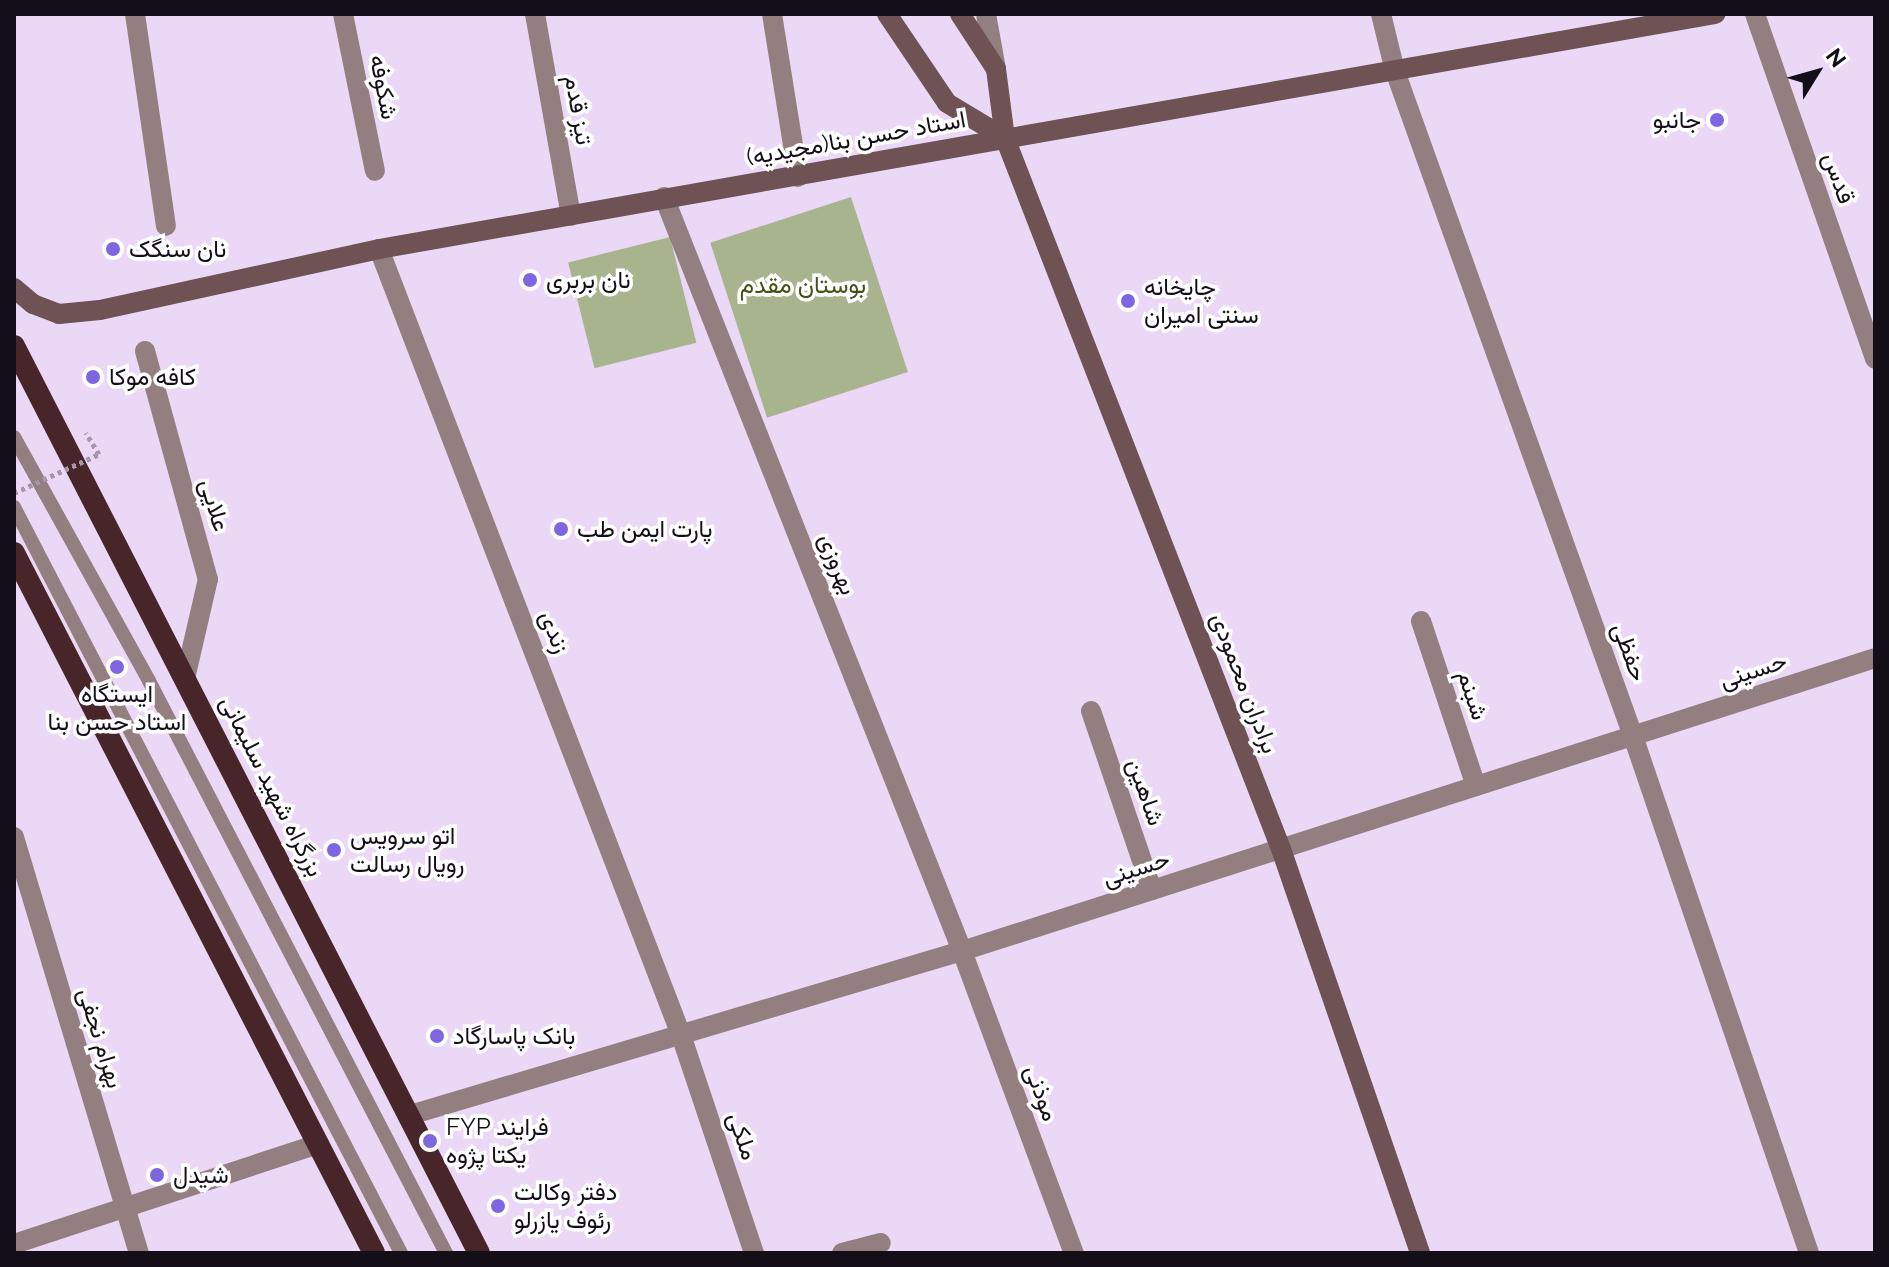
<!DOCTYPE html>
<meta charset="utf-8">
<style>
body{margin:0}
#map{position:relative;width:1889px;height:1267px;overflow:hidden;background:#ebd8f6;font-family:Raleway,Vazirmatn,sans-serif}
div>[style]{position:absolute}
.green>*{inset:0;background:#a7b48d;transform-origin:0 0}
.service>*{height:14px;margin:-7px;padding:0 7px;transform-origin:7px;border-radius:7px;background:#947f80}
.minor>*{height:20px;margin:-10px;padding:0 10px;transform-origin:10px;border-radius:10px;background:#947f80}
.secondary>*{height:20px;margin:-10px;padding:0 10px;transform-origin:10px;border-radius:10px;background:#6f5254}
.trunk>*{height:22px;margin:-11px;padding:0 11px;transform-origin:11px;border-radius:11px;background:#482528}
.path-bridge>*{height:5px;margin-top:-2.5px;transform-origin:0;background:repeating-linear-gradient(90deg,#a596ad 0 4px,transparent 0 8px)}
.dots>*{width:22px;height:22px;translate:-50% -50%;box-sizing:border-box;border:4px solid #fff;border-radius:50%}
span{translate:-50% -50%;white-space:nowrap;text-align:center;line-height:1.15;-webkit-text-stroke:7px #fff;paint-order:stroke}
.street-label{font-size:24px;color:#140e18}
.poi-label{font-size:24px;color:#140e18}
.right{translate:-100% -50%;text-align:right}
.left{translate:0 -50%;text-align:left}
.park-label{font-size:24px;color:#415215}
.frame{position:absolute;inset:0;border:16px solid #140e18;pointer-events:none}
.north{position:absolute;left:1777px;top:32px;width:80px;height:80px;-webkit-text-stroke:6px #fff;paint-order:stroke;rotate:53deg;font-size:22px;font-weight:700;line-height:32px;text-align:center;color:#140e18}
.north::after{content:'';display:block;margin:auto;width:28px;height:36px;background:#140e18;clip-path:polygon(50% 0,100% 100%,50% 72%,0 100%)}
</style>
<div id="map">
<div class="green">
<div style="left:851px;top:197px;width:184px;height:148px;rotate:72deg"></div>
<div style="left:670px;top:237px;width:109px;height:105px;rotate:76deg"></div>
</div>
<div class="service">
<div style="left:14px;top:437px;width:279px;rotate:61deg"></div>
<div style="left:149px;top:681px;width:645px;rotate:62.56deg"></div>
<div style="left:14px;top:507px;width:840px;rotate:62.58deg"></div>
</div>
<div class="minor">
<div style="left:135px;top:14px;width:214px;rotate:81.7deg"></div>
<div style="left:343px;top:14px;width:160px;rotate:78.5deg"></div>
<div style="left:535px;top:14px;width:205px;rotate:79.9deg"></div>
<div style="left:772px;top:14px;width:165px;rotate:80.9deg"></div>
<div style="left:986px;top:14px;width:56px;rotate:79.7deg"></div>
<div style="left:1381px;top:14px;width:59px;rotate:76.2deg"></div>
<div style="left:1395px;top:71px;width:706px;rotate:70.31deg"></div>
<div style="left:1633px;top:736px;width:546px;rotate:71.2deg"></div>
<div style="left:1755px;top:14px;width:365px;rotate:70.8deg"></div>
<div style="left:664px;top:197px;width:811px;rotate:68.43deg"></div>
<div style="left:962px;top:951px;width:322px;rotate:69.7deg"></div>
<div style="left:379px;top:249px;width:842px;rotate:68.98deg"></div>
<div style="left:681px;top:1035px;width:230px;rotate:71.5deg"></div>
<div style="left:145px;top:351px;width:237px;rotate:74.6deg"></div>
<div style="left:208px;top:579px;width:98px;rotate:103deg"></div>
<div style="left:1421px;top:621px;width:174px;rotate:71.6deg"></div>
<div style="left:1091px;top:711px;width:189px;rotate:71.2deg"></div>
<div style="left:14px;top:837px;width:434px;rotate:73.3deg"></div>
<div style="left:410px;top:1115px;width:576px;rotate:-16.55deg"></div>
<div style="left:962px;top:951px;width:959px;rotate:-17.79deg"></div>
<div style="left:14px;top:1244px;width:321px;rotate:-18.2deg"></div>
<div style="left:842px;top:1253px;width:40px;rotate:-14.4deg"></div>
</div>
<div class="secondary">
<div style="left:887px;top:14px;width:107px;rotate:56deg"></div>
<div style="left:947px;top:103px;width:68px;rotate:31.1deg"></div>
<div style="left:960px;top:14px;width:66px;rotate:56.8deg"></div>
<div style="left:996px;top:69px;width:70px;rotate:82.6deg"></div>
<div style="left:1005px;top:138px;width:763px;rotate:68.78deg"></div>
<div style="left:1281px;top:849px;width:427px;rotate:71deg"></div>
<div style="left:14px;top:288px;width:25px;rotate:40deg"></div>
<div style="left:33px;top:304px;width:28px;rotate:21deg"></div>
<div style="left:59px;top:314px;width:41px;rotate:-5.6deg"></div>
<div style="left:100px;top:310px;width:286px;rotate:-12.3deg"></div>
<div style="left:379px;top:249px;width:1357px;rotate:-9.98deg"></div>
</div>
<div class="trunk">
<div style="left:14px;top:346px;width:1019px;rotate:62.86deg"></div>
<div style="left:14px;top:553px;width:787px;rotate:62.78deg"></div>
</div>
<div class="path-bridge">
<div style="left:14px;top:493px;width:94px;rotate:-24.6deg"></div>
<div style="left:99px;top:454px;width:25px;rotate:-122deg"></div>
</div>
<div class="dots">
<div style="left:1717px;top:120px;background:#7f65e0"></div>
<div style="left:113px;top:249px;background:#7f65e0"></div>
<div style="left:530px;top:280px;background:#7f65e0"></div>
<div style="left:1128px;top:301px;background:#7f65e0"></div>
<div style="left:93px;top:377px;background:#7f65e0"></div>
<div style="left:561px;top:529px;background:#7f65e0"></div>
<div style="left:117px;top:667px;background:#7f65e0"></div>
<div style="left:334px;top:850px;background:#7f65e0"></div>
<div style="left:437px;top:1036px;background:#7f65e0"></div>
<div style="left:430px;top:1141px;background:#7f65e0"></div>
<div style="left:157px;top:1175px;background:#7f65e0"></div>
<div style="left:498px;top:1206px;background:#7f65e0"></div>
</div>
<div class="street-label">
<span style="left:384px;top:87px;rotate:79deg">شکوفه</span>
<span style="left:579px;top:110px;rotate:80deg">تیز قدم</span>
<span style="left:856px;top:138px;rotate:-10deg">استاد حسن بنا(مجیدیه)</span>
<span style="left:1839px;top:178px;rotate:71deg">قدس</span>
<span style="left:215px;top:505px;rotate:74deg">علایی</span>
<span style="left:838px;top:564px;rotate:68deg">بهروزی</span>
<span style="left:555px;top:632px;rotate:69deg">زندی</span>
<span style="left:1630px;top:652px;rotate:70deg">حفظی</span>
<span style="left:1753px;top:670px;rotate:-18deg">حسینی</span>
<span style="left:1245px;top:683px;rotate:69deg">برادران محمودی</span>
<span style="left:1473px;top:695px;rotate:72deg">شبنم</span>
<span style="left:272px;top:786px;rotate:63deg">بزرگراه شهید سلیمانی</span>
<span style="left:1146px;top:792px;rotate:71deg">شاهین</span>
<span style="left:1136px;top:868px;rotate:-18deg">حسینی</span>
<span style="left:101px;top:1038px;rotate:73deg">بهرام نجفی</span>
<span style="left:1042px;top:1093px;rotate:70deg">موذنی</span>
<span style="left:743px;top:1136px;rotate:71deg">ملکی</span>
</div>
<div class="poi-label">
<span class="right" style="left:1701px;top:120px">جانبو</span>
<span class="left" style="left:129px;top:249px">نان سنگک</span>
<span class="left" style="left:546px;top:280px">نان بربری</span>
<span class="left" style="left:1144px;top:301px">چایخانه<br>سنتی امیران</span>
<span class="left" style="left:109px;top:377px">کافه موکا</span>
<span class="left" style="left:577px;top:529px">پارت ایمن طب</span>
<span style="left:117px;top:708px">ایستگاه<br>استاد حسن بنا</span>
<span class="left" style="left:350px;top:850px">اتو سرویس<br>رویال رسالت</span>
<span class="left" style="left:453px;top:1036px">بانک پاسارگاد</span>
<span class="left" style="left:446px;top:1141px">FYP فرایند<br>یکتا پژوه</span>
<span class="left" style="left:173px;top:1175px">شیدل</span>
<span class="left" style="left:514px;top:1206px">دفتر وکالت<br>رئوف یازرلو</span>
</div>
<div class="park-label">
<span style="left:803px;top:285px">بوستان مقدم</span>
</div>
<div class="frame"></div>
<div class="north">N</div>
</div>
